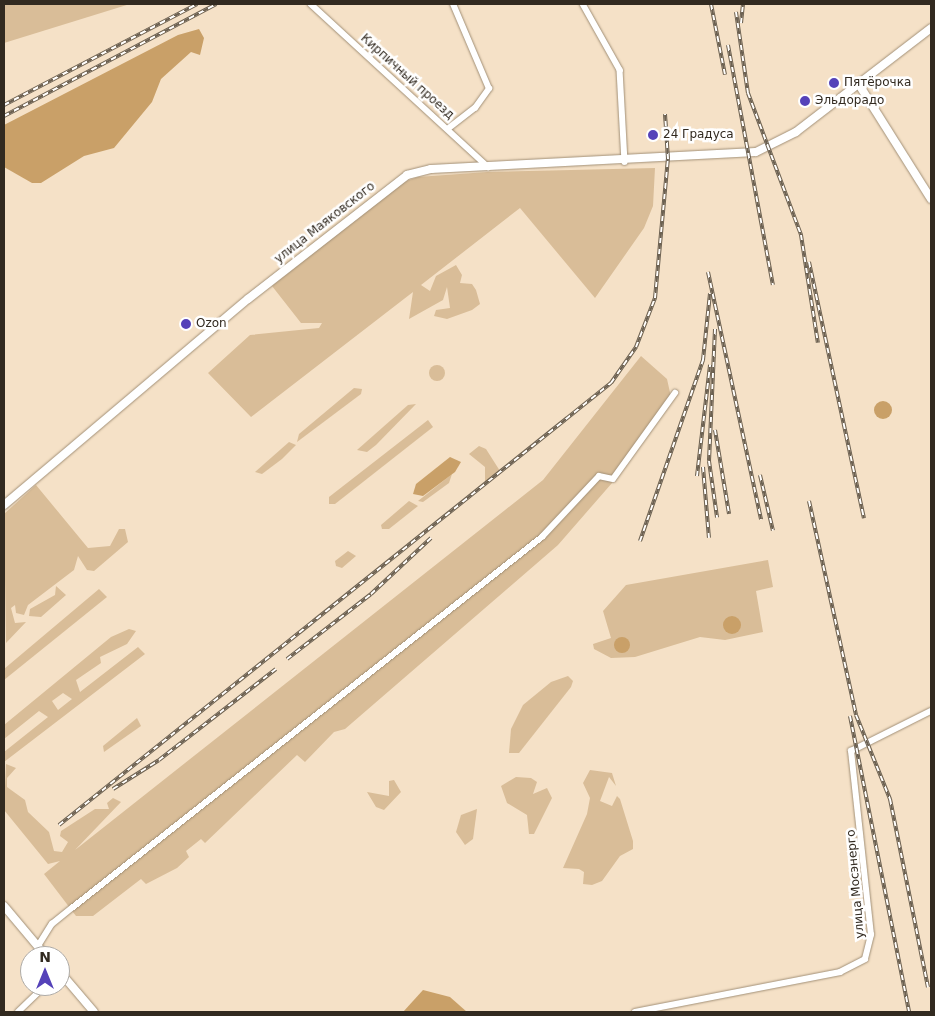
<!DOCTYPE html>
<meta charset="utf-8">
<style>
body{margin:0}
#map{position:relative;width:935px;height:1016px;overflow:hidden;background:#f5e1c7;font-family:"DejaVu Sans",sans-serif}
div>[style]{position:absolute}
.green>*{inset:0;background:#d9bd98}
.round{border-radius:50%}
.water>*{inset:0;background:#c9a068}
.roads{filter:drop-shadow(0 0 1px #a29077) drop-shadow(0 0 1px #a29077)}
.street>*{height:5.5px;margin:-2.75px;padding:0 2.75px;transform-origin:2.75px;border-radius:2.75px;background:#fff}
.secondary>*{height:8px;margin:-4px;padding:0 4px;transform-origin:4px;border-radius:4px;background:#fff}
.rail>*{height:4px;margin-top:-2px;transform-origin:0;background:repeating-linear-gradient(90deg,#fff 0 5.5px,#6b6051 0 11px);box-sizing:border-box;border-block:1px solid #6b6051}
.dots>*{width:14px;height:14px;translate:-50% -50%;box-sizing:border-box;border:2px solid #fff;border-radius:50%}
span{translate:-50% -50%;white-space:nowrap;text-align:center;line-height:1.15;-webkit-text-stroke:5px #fff;paint-order:stroke}
.street-label{font-size:12px;color:#322a20}
.poi-label{font-size:12px;color:#322a20}
.left{translate:0 -50%;text-align:left}
.frame{position:absolute;inset:0;border:5px solid #322a20;pointer-events:none}
.north{position:absolute;left:20px;top:946px;width:50px;height:50px;box-sizing:border-box;background:#fff;border:1px solid #adaaa6;border-radius:50%;rotate:0deg;font-size:14px;font-weight:700;line-height:20px;text-align:center;color:#322a20}
.north::after{content:'';display:block;margin:auto;width:18px;height:22px;background:#5542b9;clip-path:polygon(50% 0,100% 100%,50% 72%,0 100%)}
</style>
<div id="map">
<div class="green">
<div style="clip-path:polygon(4px 4px,130px 4px,4px 43px)"></div>
<div style="clip-path:polygon(655px 168px,653px 206px,644px 228px,595px 298px,520px 208px,421px 285px,430px 291px,436px 276px,456px 265px,462px 275px,460px 283px,472px 284px,476px 290px,480px 304px,472px 310px,447px 319px,434px 316px,436px 310px,450px 308px,447px 287px,443px 300px,409px 319px,413px 292px,251px 417px,208px 373px,250px 335px,319px 328px,322px 323px,301px 323px,272px 286px,403px 182px,418px 177px,487px 172px)"></div>
<div style="clip-path:polygon(641px 356px,667px 379px,671px 397px,613px 474px,612px 483px,558px 545px,345px 729px,334px 732px,305px 762px,297px 755px,205px 843px,201px 839px,186px 851px,189px 857px,177px 868px,146px 884px,141px 879px,93px 916px,76px 916px,44px 874px,60px 861px,48px 864px,4px 810px,6px 764px,16px 768px,7px 778px,7px 787px,25px 800px,28px 812px,49px 832px,54px 851px,62px 852px,68px 842px,60px 836px,61px 831px,95px 809px,109px 809px,107px 803px,113px 798px,121px 802px,75px 850px,543px 480px)"></div>
<div class="round" style="left:429px;top:365px;width:16px;height:16px"></div>
<div style="clip-path:polygon(354px 388px,362px 389px,361px 394px,297px 442px,299px 434px)"></div>
<div style="clip-path:polygon(416px 404px,376px 445px,367px 452px,357px 450px,408px 405px)"></div>
<div style="clip-path:polygon(428px 420px,433px 427px,335px 504px,329px 504px,329px 497px)"></div>
<div style="clip-path:polygon(289px 442px,296px 445px,282px 459px,262px 474px,255px 472px)"></div>
<div style="clip-path:polygon(479px 446px,486px 449px,500px 471px,485px 483px,485px 467px,469px 454px)"></div>
<div style="clip-path:polygon(452px 474px,449px 483px,423px 502px,418px 501px)"></div>
<div style="clip-path:polygon(36px 485px,88px 548px,110px 546px,119px 529px,125px 529px,128px 542px,94px 571px,87px 570px,78px 556px,74px 570px,28px 605px,24px 615px,16px 613px,15px 605px,11px 608px,15px 623px,26px 622px,6px 643px,4px 514px)"></div>
<div style="clip-path:polygon(409px 501px,418px 506px,389px 529px,382px 529px,381px 525px)"></div>
<div style="clip-path:polygon(348px 551px,356px 556px,342px 568px,336px 566px,335px 561px)"></div>
<div style="clip-path:polygon(768px 560px,773px 587px,756px 591px,763px 632px,725px 640px,700px 637px,635px 657px,611px 658px,594px 649px,593px 644px,611px 638px,603px 611px,626px 585px)"></div>
<div style="clip-path:polygon(56px 586px,66px 595px,41px 617px,29px 616px,30px 609px,55px 595px)"></div>
<div style="clip-path:polygon(99px 589px,107px 597px,4px 680px,4px 669px)"></div>
<div style="clip-path:polygon(evenodd,129px 629px,136px 631px,127px 644px,100px 657px,101px 663px,76px 680px,80px 692px,138px 647px,145px 654px,4px 762px,4px 752px,48px 717px,39px 711px,4px 739px,4px 725px,111px 637px,129px 629px,63px 693px,72px 699px,58px 710px,52px 701px,63px 693px)"></div>
<div style="clip-path:polygon(568px 676px,573px 681px,571px 687px,519px 753px,509px 753px,511px 729px,523px 705px,551px 682px)"></div>
<div style="clip-path:polygon(137px 718px,141px 726px,104px 752px,103px 746px)"></div>
<div style="clip-path:polygon(590px 770px,612px 773px,616px 786px,609px 777px,600px 801px,612px 806px,617px 796px,620px 799px,633px 841px,633px 849px,620px 856px,602px 881px,592px 885px,583px 884px,584px 872px,579px 869px,563px 868px,587px 814px,590px 798px,583px 783px)"></div>
<div style="clip-path:polygon(516px 777px,531px 778px,537px 782px,533px 794px,547px 788px,552px 798px,534px 834px,529px 834px,527px 815px,507px 803px,501px 786px)"></div>
<div style="clip-path:polygon(394px 780px,401px 792px,384px 810px,376px 807px,367px 792px,389px 796px,389px 781px)"></div>
<div style="clip-path:polygon(477px 809px,473px 839px,465px 845px,456px 832px,461px 815px)"></div>
</div>
<div class="water">
<div style="clip-path:polygon(199px 29px,204px 38px,200px 55px,191px 52px,161px 79px,152px 102px,114px 148px,84px 156px,41px 183px,32px 183px,4px 167px,4px 125px,178px 35px)"></div>
<div class="round" style="left:874px;top:401px;width:18px;height:18px"></div>
<div style="clip-path:polygon(450px 457px,461px 462px,455px 472px,423px 496px,413px 494px,416px 484px)"></div>
<div class="round" style="left:723px;top:616px;width:18px;height:18px"></div>
<div class="round" style="left:614px;top:637px;width:16px;height:16px"></div>
<div style="clip-path:polygon(423px 990px,450px 997px,467px 1012px,403px 1012px)"></div>
</div>
<div class="roads">
<div class="street">
<div style="left:311px;top:4px;width:241px;rotate:42.6deg"></div>
<div style="left:583px;top:4px;width:76px;rotate:60.7deg"></div>
<div style="left:620px;top:70px;width:92px;rotate:86.9deg"></div>
<div style="left:449px;top:128px;width:33px;rotate:-38deg"></div>
<div style="left:475px;top:108px;width:24px;rotate:-54deg"></div>
<div style="left:489px;top:89px;width:92px;rotate:-113deg"></div>
<div style="left:38px;top:946px;width:26px;rotate:-58deg"></div>
<div style="left:52px;top:924px;width:26px;rotate:-39deg"></div>
<div style="left:72px;top:908px;width:599px;rotate:-38.29deg"></div>
<div style="left:542px;top:537px;width:83px;rotate:-46.9deg"></div>
<div style="left:599px;top:476px;width:14px;rotate:12deg"></div>
<div style="left:613px;top:479px;width:106px;rotate:-54.2deg"></div>
<div style="left:18px;top:1012px;width:37px;rotate:-44deg"></div>
<div style="left:635px;top:1012px;width:209px;rotate:-11deg"></div>
<div style="left:840px;top:972px;width:28px;rotate:-27deg"></div>
<div style="left:865px;top:959px;width:25px;rotate:-76deg"></div>
<div style="left:871px;top:935px;width:185px;rotate:-96.2deg"></div>
<div style="left:851px;top:751px;width:89px;rotate:-26.6deg"></div>
</div>
<div class="secondary">
<div style="left:858px;top:83px;width:137px;rotate:57.8deg"></div>
<div style="left:4px;top:505px;width:319px;rotate:-40.2deg"></div>
<div style="left:248px;top:299px;width:202px;rotate:-37.9deg"></div>
<div style="left:407px;top:175px;width:25px;rotate:-14deg"></div>
<div style="left:431px;top:169px;width:325px;rotate:-3deg"></div>
<div style="left:756px;top:152px;width:45px;rotate:-26.6deg"></div>
<div style="left:796px;top:132px;width:170px;rotate:-37.6deg"></div>
<div style="left:4px;top:906px;width:65px;rotate:50deg"></div>
<div style="left:60px;top:972px;width:52px;rotate:49.6deg"></div>
</div>
</div>
<div class="rail">
<div style="left:711px;top:4px;width:72px;rotate:78.8deg"></div>
<div style="left:736px;top:12px;width:82px;rotate:81.6deg"></div>
<div style="left:748px;top:93px;width:152px;rotate:69.5deg"></div>
<div style="left:801px;top:235px;width:109px;rotate:81.1deg"></div>
<div style="left:741px;top:23px;width:19px;rotate:-84deg"></div>
<div style="left:728px;top:45px;width:244px;rotate:79.4deg"></div>
<div style="left:4px;top:105px;width:218px;rotate:-27.6deg"></div>
<div style="left:4px;top:116px;width:240px;rotate:-27.8deg"></div>
<div style="left:809px;top:262px;width:262px;rotate:77.9deg"></div>
<div style="left:708px;top:272px;width:253px;rotate:77.9deg"></div>
<div style="left:715px;top:329px;width:132px;rotate:92.6deg"></div>
<div style="left:709px;top:461px;width:57px;rotate:81.9deg"></div>
<div style="left:715px;top:430px;width:85px;rotate:80.5deg"></div>
<div style="left:703px;top:467px;width:71px;rotate:85.2deg"></div>
<div style="left:760px;top:475px;width:57px;rotate:76.9deg"></div>
<div style="left:697px;top:476px;width:112px;rotate:-83.3deg"></div>
<div style="left:809px;top:501px;width:219px;rotate:77.6deg"></div>
<div style="left:856px;top:715px;width:91px;rotate:68deg"></div>
<div style="left:890px;top:799px;width:192px;rotate:78.6deg"></div>
<div style="left:640px;top:541px;width:192px;rotate:-70.8deg"></div>
<div style="left:703px;top:360px;width:67px;rotate:-84deg"></div>
<div style="left:287px;top:659px;width:106px;rotate:-37.7deg"></div>
<div style="left:371px;top:594px;width:82px;rotate:-43deg"></div>
<div style="left:850px;top:716px;width:302px;rotate:78.7deg"></div>
<div style="left:113px;top:789px;width:54px;rotate:-32.2deg"></div>
<div style="left:159px;top:760px;width:148px;rotate:-37.9deg"></div>
<div style="left:59px;top:825px;width:707px;rotate:-38.69deg"></div>
<div style="left:611px;top:383px;width:44px;rotate:-55.2deg"></div>
<div style="left:636px;top:347px;width:53px;rotate:-68.8deg"></div>
<div style="left:655px;top:298px;width:140px;rotate:-84.7deg"></div>
<div style="left:668px;top:159px;width:45px;rotate:-93.8deg"></div>
</div>
<div class="dots">
<div style="left:834px;top:83px;background:#5542b9"></div>
<div style="left:805px;top:101px;background:#5542b9"></div>
<div style="left:653px;top:135px;background:#5542b9"></div>
<div style="left:186px;top:324px;background:#5542b9"></div>
</div>
<div class="street-label">
<span style="left:407px;top:77px;rotate:42deg">Кирпичный проезд</span>
<span style="left:325px;top:223px;rotate:-38deg">улица Маяковского</span>
<span style="left:856px;top:884px;rotate:-95deg">улица Мосэнерго</span>
</div>
<div class="poi-label">
<span class="left" style="left:844px;top:83px">Пятёрочка</span>
<span class="left" style="left:815px;top:101px">Эльдорадо</span>
<span class="left" style="left:663px;top:135px">24 Градуса</span>
<span class="left" style="left:196px;top:324px">Ozon</span>
</div>
<div class="frame"></div>
<div class="north">N</div>
</div>
